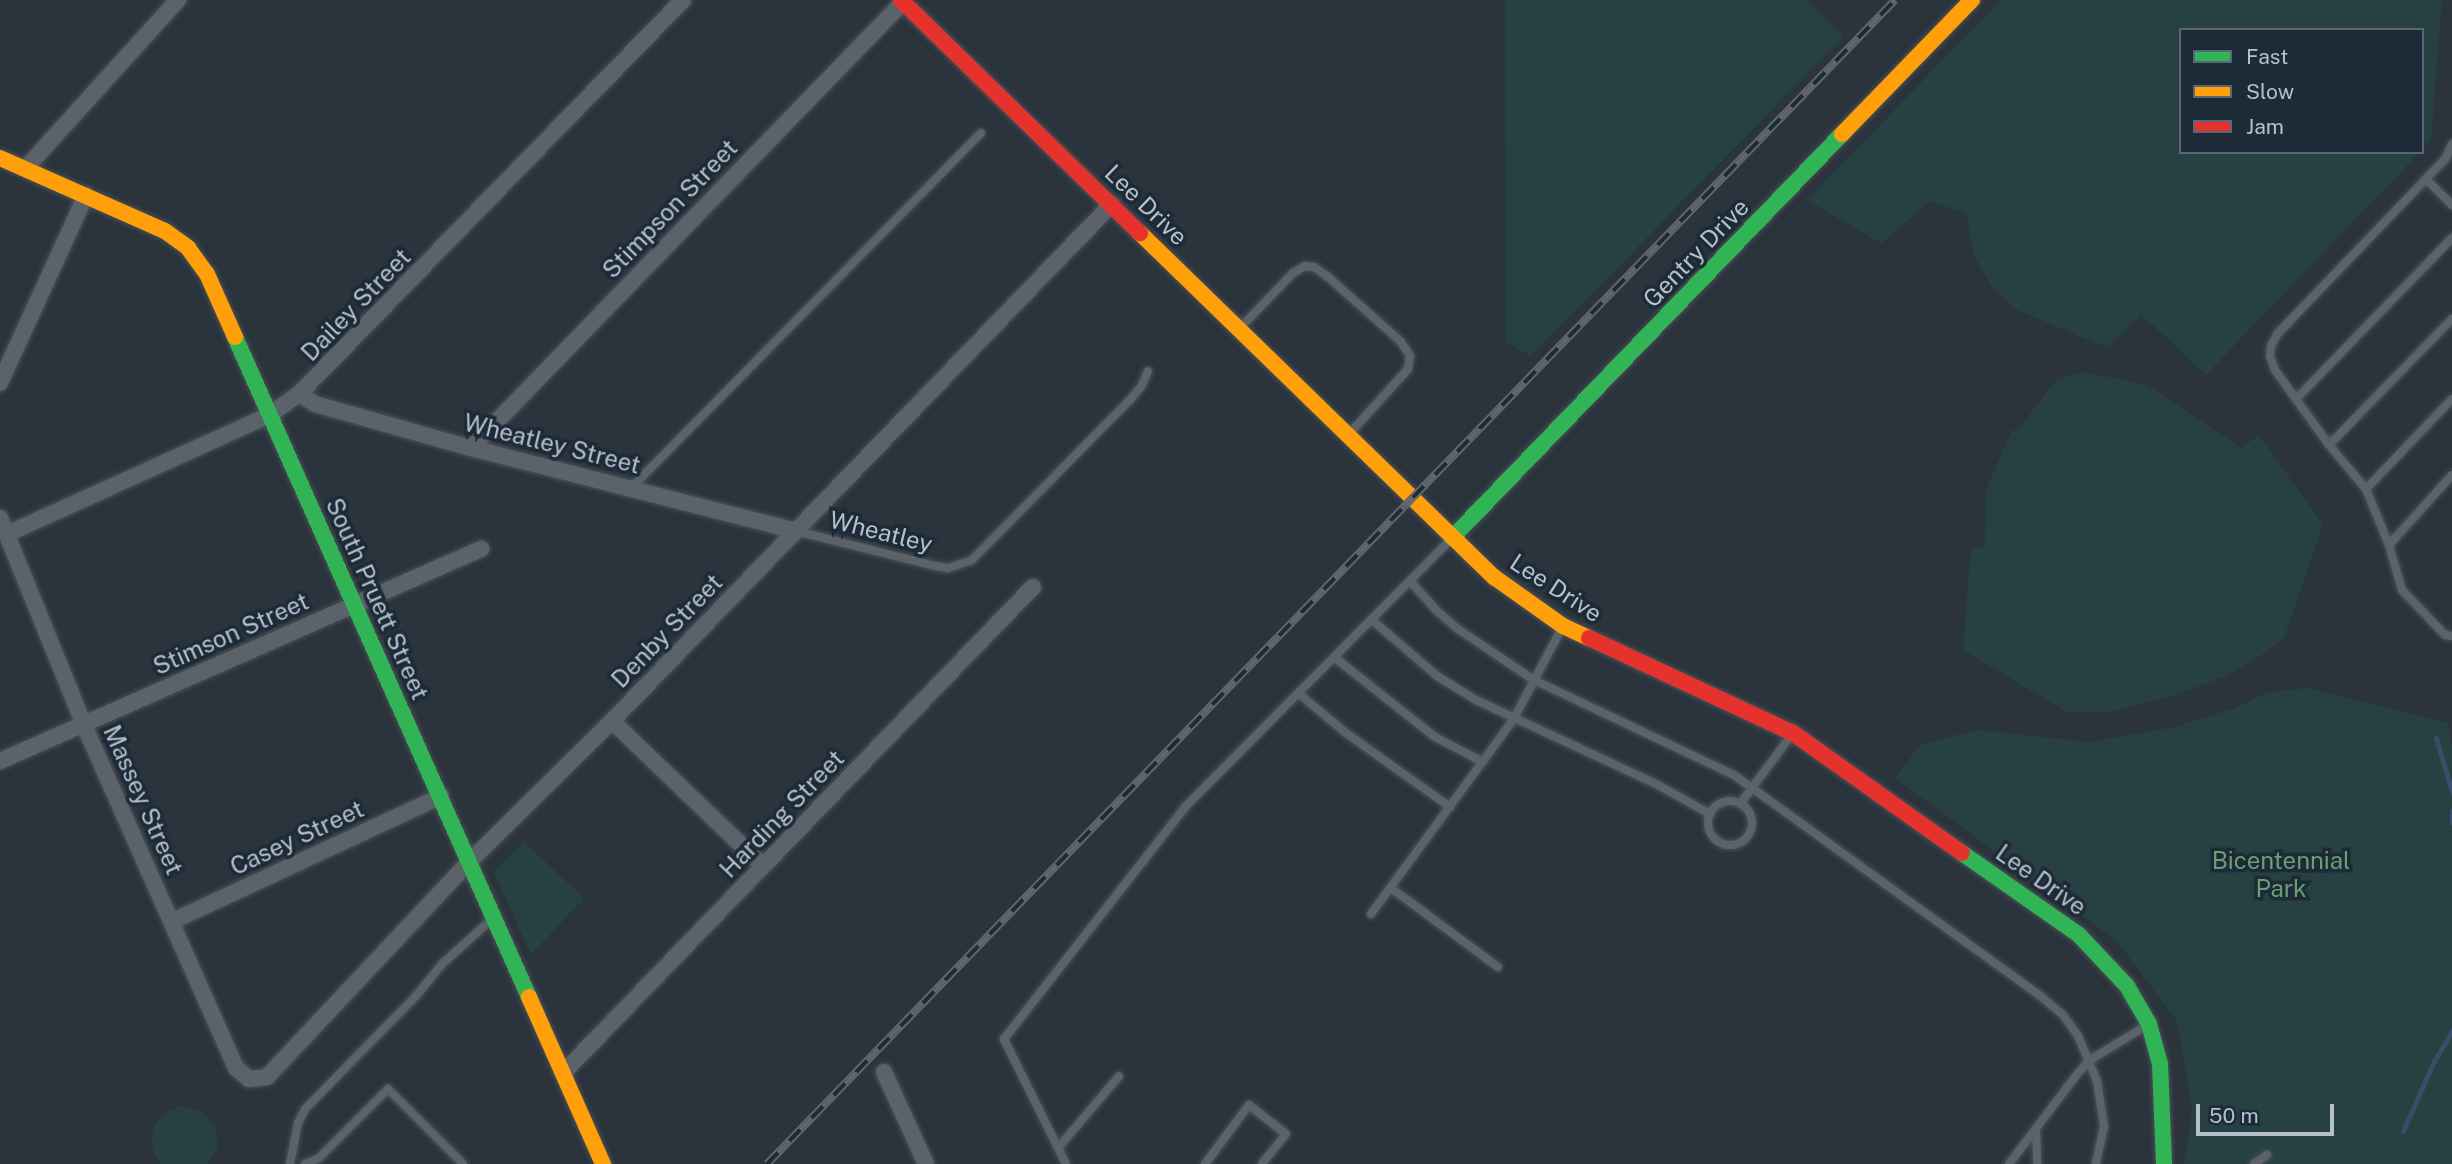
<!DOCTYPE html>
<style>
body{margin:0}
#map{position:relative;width:2452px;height:1164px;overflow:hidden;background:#2b343c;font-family:"Public Sans",sans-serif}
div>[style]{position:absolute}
.green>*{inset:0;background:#274143}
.stream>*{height:5px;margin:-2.5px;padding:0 2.5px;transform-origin:2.5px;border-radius:2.5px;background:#364e67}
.roads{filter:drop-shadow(0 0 2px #4a5056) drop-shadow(0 0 2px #4a5056)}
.lane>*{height:8px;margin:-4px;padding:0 4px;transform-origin:4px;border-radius:4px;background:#5c6269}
.lane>.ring{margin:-4px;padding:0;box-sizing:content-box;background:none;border:8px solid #5c6269;border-radius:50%}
.street>*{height:16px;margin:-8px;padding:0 8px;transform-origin:8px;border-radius:8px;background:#5c6269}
.fast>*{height:16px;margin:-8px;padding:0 8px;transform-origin:8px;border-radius:8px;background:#30b455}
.slow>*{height:16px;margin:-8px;padding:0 8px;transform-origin:8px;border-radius:8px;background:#ff9f0a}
.jam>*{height:16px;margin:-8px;padding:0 8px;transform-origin:8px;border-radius:8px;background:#e5322d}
.rail>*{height:8px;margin-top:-4px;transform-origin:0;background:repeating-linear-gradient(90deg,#1d2a38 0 16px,#60666d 0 32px);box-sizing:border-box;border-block:2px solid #60666d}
span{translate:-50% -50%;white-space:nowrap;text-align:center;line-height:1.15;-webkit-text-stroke:7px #1d2a38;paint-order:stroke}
.street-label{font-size:24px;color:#b6c0cc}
.park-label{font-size:24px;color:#6b9f73}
.legend{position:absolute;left:2179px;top:28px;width:245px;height:126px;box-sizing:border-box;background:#1d2a38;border:2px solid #5a6673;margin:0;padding:9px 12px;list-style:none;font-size:21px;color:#b6c0cc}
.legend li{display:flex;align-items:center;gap:14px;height:35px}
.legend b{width:35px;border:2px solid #5a6673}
.scale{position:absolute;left:2196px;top:1104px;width:138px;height:32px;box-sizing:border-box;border:4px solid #b6c0cc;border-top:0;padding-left:9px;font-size:21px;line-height:24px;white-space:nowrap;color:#b6c0cc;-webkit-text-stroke:5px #1d2a38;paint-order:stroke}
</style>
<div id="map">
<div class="green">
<div style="clip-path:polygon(1505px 0,1807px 0,1844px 36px,1531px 356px,1506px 342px)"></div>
<div style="clip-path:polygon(2001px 0,2442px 0,2431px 140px,2422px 149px,2422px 30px,2181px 30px,2181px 152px,2420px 152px,2206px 375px,2141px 314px,2108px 348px,2015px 309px,1992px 287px,1973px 254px,1966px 212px,1929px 202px,1881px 243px,1807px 200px)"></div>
<div style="clip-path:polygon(2084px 372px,2148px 385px,2241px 448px,2259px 435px,2323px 525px,2284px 638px,2256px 659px,2224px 677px,2169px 697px,2112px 712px,2067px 712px,1963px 650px,1971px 548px,1985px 547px,1986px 490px,2012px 430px,2017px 431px,2056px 380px)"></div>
<div style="clip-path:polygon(2307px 688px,2448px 723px,2452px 747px,2452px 1164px,2184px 1164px,2192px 1109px,2177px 1021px,2117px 941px,1895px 778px,1921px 744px,1976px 730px,2090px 742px,2174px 727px,2233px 709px,2269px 692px)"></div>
<div style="clip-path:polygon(524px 841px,584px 899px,531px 954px,494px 872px)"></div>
<div style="clip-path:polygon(181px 1106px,201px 1111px,215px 1126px,218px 1146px,208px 1164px,161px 1164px,154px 1154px,151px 1140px,154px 1126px,167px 1111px)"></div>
</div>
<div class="stream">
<div style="left:2436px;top:738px;width:56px;rotate:73.5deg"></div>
<div style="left:2452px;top:811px;width:12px;rotate:90deg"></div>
<div style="left:2403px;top:1131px;width:77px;rotate:-66.1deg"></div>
<div style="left:2434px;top:1061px;width:35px;rotate:-59deg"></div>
</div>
<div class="roads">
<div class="lane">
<div style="left:2452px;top:144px;width:15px;rotate:113deg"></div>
<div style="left:2446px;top:158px;width:243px;rotate:133.8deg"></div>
<div style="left:2278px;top:333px;width:15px;rotate:118deg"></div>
<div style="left:2271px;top:346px;width:10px;rotate:96deg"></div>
<div style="left:2270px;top:356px;width:15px;rotate:70deg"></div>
<div style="left:2275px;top:370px;width:92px;rotate:54.2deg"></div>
<div style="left:2329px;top:445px;width:57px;rotate:49.9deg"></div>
<div style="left:2366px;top:489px;width:61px;rotate:67.7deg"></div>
<div style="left:2389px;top:545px;width:47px;rotate:73.9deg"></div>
<div style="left:2402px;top:590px;width:62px;rotate:46.3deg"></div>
<div style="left:2445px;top:635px;width:7px;rotate:8deg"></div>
<div style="left:2426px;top:179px;width:37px;rotate:45deg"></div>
<div style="left:1241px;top:327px;width:75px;rotate:-46.1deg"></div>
<div style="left:1293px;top:273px;width:14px;rotate:-30deg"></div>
<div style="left:1305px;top:266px;width:9px;rotate:6deg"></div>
<div style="left:1314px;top:267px;width:16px;rotate:35deg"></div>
<div style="left:1327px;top:276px;width:99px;rotate:41.7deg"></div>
<div style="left:1401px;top:342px;width:17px;rotate:57deg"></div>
<div style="left:1410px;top:356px;width:13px;rotate:99deg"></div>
<div style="left:1408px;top:369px;width:86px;rotate:132.2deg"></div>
<div style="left:2297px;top:398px;width:223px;rotate:-45.9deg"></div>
<div style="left:2329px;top:445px;width:176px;rotate:-45.7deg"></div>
<div style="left:632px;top:487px;width:497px;rotate:-45.4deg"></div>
<div style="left:2366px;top:489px;width:124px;rotate:-46.3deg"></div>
<div style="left:796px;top:531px;width:143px;rotate:14.1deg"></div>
<div style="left:935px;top:566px;width:13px;rotate:9deg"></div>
<div style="left:948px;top:568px;width:25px;rotate:-18deg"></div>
<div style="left:972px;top:560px;width:225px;rotate:-45.4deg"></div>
<div style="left:1130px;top:400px;width:19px;rotate:-51deg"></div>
<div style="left:1142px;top:385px;width:15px;rotate:-67deg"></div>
<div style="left:2389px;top:545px;width:94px;rotate:-48deg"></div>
<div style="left:1410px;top:581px;width:39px;rotate:48deg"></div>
<div style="left:1436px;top:610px;width:29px;rotate:41deg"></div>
<div style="left:1458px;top:629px;width:92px;rotate:33.9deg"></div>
<div style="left:1534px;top:680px;width:221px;rotate:25.4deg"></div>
<div style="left:1734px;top:775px;width:375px;rotate:35.8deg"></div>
<div style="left:2038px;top:994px;width:33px;rotate:40deg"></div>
<div style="left:2063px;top:1015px;width:26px;rotate:54deg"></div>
<div style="left:2078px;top:1036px;width:49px;rotate:67.1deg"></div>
<div style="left:2097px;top:1081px;width:46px;rotate:81.2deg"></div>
<div style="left:2104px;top:1126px;width:39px;rotate:102deg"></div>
<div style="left:1372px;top:620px;width:86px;rotate:40.7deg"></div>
<div style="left:1437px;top:676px;width:46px;rotate:31.6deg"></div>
<div style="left:1476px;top:700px;width:201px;rotate:25deg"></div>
<div style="left:1658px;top:785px;width:60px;rotate:29.1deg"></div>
<div style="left:1334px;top:657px;width:129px;rotate:38.4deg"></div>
<div style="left:1435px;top:737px;width:54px;rotate:27.5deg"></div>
<div style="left:1298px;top:693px;width:62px;rotate:39.8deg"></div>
<div style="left:1346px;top:733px;width:128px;rotate:35.4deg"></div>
<div class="ring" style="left:1708px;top:801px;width:36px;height:36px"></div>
<div style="left:1740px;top:804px;width:89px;rotate:-53.3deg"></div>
<div style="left:1391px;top:888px;width:133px;rotate:36.4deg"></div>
<div style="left:1371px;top:914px;width:240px;rotate:-53.8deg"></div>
<div style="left:1513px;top:720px;width:106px;rotate:-62deg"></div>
<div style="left:2036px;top:1129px;width:35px;rotate:88deg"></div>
<div style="left:1058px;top:1148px;width:94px;rotate:-49.7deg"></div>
<div style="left:290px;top:1164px;width:42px;rotate:-79deg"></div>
<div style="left:298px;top:1123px;width:16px;rotate:-63deg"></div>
<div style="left:305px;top:1109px;width:158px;rotate:-45.5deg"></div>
<div style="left:416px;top:996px;width:43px;rotate:-50.7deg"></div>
<div style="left:443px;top:963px;width:66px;rotate:-41.9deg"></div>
<div style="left:305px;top:1164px;width:15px;rotate:-23deg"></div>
<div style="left:319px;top:1158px;width:98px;rotate:-45deg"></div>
<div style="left:388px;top:1089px;width:106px;rotate:45deg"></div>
<div style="left:1066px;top:1164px;width:140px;rotate:-116.4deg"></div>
<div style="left:1004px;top:1039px;width:296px;rotate:-52deg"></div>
<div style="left:1186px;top:806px;width:375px;rotate:-45.2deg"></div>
<div style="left:1205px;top:1164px;width:74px;rotate:-53.3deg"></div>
<div style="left:1249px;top:1105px;width:47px;rotate:38.1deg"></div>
<div style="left:1286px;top:1134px;width:38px;rotate:129deg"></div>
<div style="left:2009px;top:1164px;width:114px;rotate:-52.8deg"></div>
<div style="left:2078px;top:1073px;width:18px;rotate:-47deg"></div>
<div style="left:2090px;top:1060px;width:69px;rotate:-31.4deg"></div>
<div style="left:2254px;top:1164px;width:16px;rotate:-35deg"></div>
</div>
<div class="street">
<div style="left:26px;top:168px;width:227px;rotate:-47.9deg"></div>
<div style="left:0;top:383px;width:207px;rotate:-65.4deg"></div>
<div style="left:299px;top:394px;width:19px;rotate:32deg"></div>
<div style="left:315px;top:404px;width:162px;rotate:15.8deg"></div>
<div style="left:471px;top:448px;width:335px;rotate:14.3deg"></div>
<div style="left:471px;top:448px;width:621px;rotate:-45.91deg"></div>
<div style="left:0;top:518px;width:223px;rotate:67.9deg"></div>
<div style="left:84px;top:725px;width:375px;rotate:66.1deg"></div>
<div style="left:236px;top:1068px;width:17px;rotate:40deg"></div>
<div style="left:249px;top:1079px;width:18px;rotate:-6deg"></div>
<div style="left:267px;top:1077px;width:295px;rotate:-46.8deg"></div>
<div style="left:469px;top:862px;width:201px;rotate:-44.6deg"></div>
<div style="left:612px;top:721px;width:719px;rotate:-45.96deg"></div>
<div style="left:7px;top:534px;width:290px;rotate:-24.4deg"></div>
<div style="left:271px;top:414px;width:34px;rotate:-36deg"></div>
<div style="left:299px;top:394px;width:550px;rotate:-45.74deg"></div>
<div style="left:612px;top:721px;width:209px;rotate:43.8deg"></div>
<div style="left:0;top:761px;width:526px;rotate:-23.79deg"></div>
<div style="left:173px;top:921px;width:296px;rotate:-25deg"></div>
<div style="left:884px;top:1072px;width:101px;rotate:65.5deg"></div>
<div style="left:563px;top:1073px;width:676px;rotate:-45.96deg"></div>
</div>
<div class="fast">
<div style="left:235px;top:337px;width:723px;rotate:65.99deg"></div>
<div style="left:1452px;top:538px;width:562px;rotate:-46.01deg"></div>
<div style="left:1962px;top:853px;width:143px;rotate:35deg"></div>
<div style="left:2079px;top:935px;width:70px;rotate:46.7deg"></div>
<div style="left:2127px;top:986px;width:44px;rotate:59.9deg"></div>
<div style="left:2149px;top:1024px;width:41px;rotate:74.6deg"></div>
<div style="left:2160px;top:1064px;width:100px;rotate:87.7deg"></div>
</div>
<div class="slow">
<div style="left:1842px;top:134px;width:187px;rotate:-45.9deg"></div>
<div style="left:0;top:158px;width:180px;rotate:23.9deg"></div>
<div style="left:165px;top:231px;width:29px;rotate:36deg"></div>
<div style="left:188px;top:248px;width:32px;rotate:54deg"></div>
<div style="left:207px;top:274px;width:69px;rotate:66deg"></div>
<div style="left:1140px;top:233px;width:494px;rotate:44.2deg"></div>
<div style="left:1494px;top:577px;width:85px;rotate:35.4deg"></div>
<div style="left:1563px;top:626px;width:29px;rotate:25deg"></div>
<div style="left:529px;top:997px;width:183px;rotate:66.1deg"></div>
</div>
<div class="jam">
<div style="left:901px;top:0;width:334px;rotate:44.3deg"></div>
<div style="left:1589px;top:638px;width:225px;rotate:25deg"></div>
<div style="left:1793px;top:733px;width:207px;rotate:35.4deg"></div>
</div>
</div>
<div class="rail">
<div style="left:767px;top:1164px;width:1621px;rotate:-45.9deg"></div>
</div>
<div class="street-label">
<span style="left:1146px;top:205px;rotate:44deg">Lee Drive</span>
<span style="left:670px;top:209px;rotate:-46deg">Stimpson Street</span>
<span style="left:1696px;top:253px;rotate:-46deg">Gentry Drive</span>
<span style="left:356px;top:305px;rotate:-46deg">Dailey Street</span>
<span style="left:552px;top:444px;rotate:14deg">Wheatley Street</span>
<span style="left:881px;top:532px;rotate:14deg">Wheatley</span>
<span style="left:1556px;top:588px;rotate:33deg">Lee Drive</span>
<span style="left:377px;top:599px;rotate:66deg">South Pruett Street</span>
<span style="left:667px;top:631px;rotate:-46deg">Denby Street</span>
<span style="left:231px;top:634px;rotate:-24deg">Stimson Street</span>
<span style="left:143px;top:800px;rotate:66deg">Massey Street</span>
<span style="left:782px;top:814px;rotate:-46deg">Harding Street</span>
<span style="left:297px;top:838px;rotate:-25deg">Casey Street</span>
<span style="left:2041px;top:880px;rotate:35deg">Lee Drive</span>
</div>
<div class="park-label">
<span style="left:2281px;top:875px">Bicentennial<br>Park</span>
</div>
<ul class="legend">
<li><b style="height:9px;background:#30b455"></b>Fast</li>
<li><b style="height:9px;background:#ff9f0a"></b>Slow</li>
<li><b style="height:9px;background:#e5322d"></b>Jam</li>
</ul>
<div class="scale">50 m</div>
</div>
